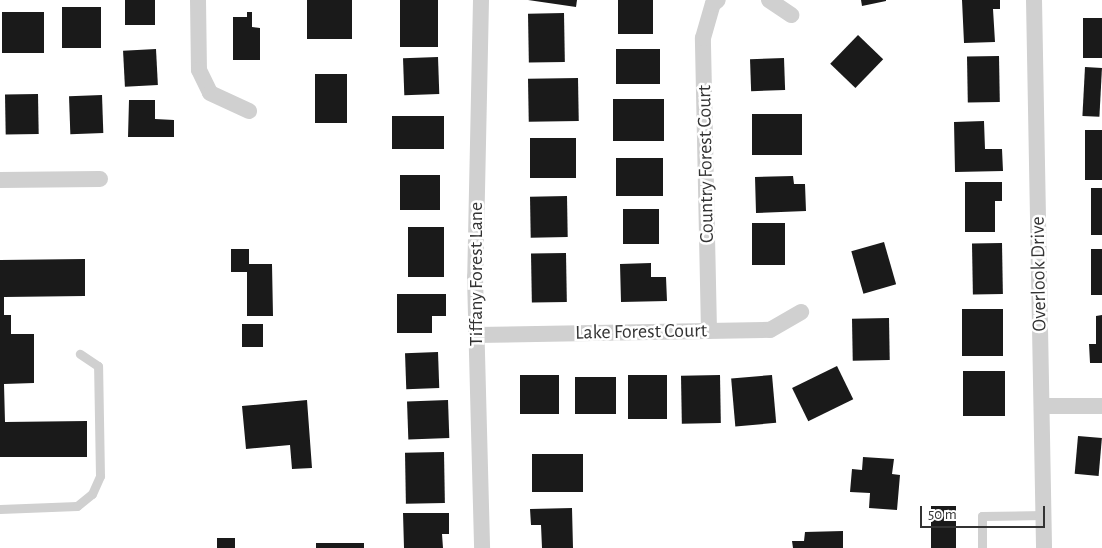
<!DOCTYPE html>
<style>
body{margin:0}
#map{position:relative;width:1102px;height:548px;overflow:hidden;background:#fff;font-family:"Alegreya Sans",sans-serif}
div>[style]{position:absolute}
.building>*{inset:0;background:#1a1a1a;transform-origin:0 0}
.lane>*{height:9px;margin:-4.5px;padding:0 4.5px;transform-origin:4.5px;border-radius:4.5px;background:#d0d0d0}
.street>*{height:16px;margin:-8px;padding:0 8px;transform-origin:8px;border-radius:8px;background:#d0d0d0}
span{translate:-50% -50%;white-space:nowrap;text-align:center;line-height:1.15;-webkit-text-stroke:5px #fff;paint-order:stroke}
.street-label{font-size:20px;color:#333}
.scale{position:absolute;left:920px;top:506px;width:125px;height:22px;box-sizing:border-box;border:2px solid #333;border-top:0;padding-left:6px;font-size:15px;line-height:18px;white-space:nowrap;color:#333;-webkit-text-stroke:4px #fff;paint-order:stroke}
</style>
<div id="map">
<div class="building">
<div style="left:125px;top:0;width:30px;height:25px"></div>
<div style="left:307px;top:0;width:45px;height:39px"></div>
<div style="left:400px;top:0;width:38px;height:47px"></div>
<div style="clip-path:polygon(528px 0,577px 0,576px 7px)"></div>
<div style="left:618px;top:0;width:35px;height:34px"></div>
<div style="clip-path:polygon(861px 0,886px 0,886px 1px,862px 6px)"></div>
<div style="clip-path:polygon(962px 0,1000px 0,1000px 9px,993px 9px,995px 42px,964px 43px)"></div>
<div style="left:101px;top:7px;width:41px;height:39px;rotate:90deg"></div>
<div style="left:2px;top:12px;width:42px;height:41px"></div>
<div style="clip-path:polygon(247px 12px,252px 12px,252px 27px,260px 28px,260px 60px,233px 60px,233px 17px,247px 17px)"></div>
<div style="left:564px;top:13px;width:49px;height:36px;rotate:89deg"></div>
<div style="left:1083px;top:18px;width:19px;height:40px"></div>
<div style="left:858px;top:35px;width:35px;height:40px;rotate:44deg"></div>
<div style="left:156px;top:49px;width:36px;height:33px;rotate:87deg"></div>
<div style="left:660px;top:49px;width:35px;height:44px;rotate:90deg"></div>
<div style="left:999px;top:56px;width:46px;height:32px;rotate:89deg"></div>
<div style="left:438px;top:57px;width:37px;height:35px;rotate:88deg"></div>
<div style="left:784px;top:58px;width:32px;height:34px;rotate:88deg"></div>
<div style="left:1085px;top:67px;width:17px;height:49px;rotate:3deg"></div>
<div style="left:315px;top:74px;width:32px;height:49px"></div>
<div style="left:578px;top:78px;width:43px;height:50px;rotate:89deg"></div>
<div style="left:38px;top:94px;width:40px;height:33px;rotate:89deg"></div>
<div style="left:102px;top:95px;width:38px;height:33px;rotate:88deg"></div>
<div style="left:664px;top:99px;width:42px;height:51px;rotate:90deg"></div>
<div style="clip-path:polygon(129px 100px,155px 100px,155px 119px,174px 120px,174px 137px,128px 137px)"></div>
<div style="left:752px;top:114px;width:50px;height:41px"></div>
<div style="left:444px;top:116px;width:33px;height:52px;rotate:90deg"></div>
<div style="clip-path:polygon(984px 121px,985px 149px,1002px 149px,1003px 171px,955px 172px,954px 122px)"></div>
<div style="left:1085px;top:130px;width:17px;height:50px"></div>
<div style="left:530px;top:138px;width:46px;height:40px"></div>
<div style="left:663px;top:158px;width:38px;height:47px;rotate:90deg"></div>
<div style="left:400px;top:175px;width:40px;height:35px"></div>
<div style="clip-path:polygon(793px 176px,794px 184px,805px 184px,806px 211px,756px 213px,755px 177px)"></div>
<div style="clip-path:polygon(965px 182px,1002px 182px,1002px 201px,995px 201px,995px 232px,965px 232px)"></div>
<div style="left:1091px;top:188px;width:11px;height:47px"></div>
<div style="left:567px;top:196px;width:41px;height:37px;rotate:89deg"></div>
<div style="left:623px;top:209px;width:36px;height:35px"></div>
<div style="left:752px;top:223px;width:33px;height:42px"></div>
<div style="left:408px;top:227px;width:36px;height:50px"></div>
<div style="left:884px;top:242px;width:44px;height:34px;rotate:74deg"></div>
<div style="left:1002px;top:243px;width:51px;height:30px;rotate:89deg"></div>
<div style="clip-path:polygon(231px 249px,249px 249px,249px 264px,272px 264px,273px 316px,247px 316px,247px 272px,231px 272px)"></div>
<div style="left:1091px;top:249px;width:11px;height:46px"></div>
<div style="left:566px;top:253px;width:49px;height:35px;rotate:89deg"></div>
<div style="clip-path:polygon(85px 259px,85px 296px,4px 297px,4px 315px,11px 315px,11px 334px,34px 334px,34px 383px,4px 384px,5px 422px,87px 421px,87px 457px,0 457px,0 260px)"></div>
<div style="clip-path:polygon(651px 263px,651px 277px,666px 277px,667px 301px,621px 302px,620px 264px)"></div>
<div style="clip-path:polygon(397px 294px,446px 294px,446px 316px,432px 316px,432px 333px,397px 333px)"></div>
<div style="left:1003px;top:309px;width:47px;height:41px;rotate:90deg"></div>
<div style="clip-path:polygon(1102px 315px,1102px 363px,1090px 363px,1089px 344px,1096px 344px,1096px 316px)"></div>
<div style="left:889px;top:318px;width:42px;height:37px;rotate:89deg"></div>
<div style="left:242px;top:324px;width:21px;height:23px"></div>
<div style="left:438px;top:352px;width:36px;height:33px;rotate:88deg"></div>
<div style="left:837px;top:366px;width:37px;height:50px;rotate:64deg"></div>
<div style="left:963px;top:371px;width:42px;height:45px"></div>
<div style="left:559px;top:375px;width:39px;height:39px;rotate:90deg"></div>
<div style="left:628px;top:375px;width:39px;height:44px"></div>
<div style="left:720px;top:375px;width:48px;height:39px;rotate:89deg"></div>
<div style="left:772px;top:375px;width:48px;height:41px;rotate:85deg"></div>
<div style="left:575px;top:377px;width:41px;height:37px"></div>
<div style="clip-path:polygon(307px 400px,312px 468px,292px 469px,290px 445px,246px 449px,242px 406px)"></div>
<div style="left:448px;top:400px;width:38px;height:41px;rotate:88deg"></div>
<div style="left:1078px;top:436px;width:24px;height:38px;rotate:5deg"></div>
<div style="left:444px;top:452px;width:51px;height:39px;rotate:89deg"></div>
<div style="left:583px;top:454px;width:38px;height:51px;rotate:90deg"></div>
<div style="clip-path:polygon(863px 457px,894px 459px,892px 474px,900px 475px,897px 510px,869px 508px,870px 493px,850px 492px,852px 469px,862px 470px)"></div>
<div style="left:931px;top:506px;width:25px;height:42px"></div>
<div style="clip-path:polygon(572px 508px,573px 548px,542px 548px,541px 525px,531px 525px,530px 509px)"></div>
<div style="clip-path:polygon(403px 513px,449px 513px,449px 534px,442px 534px,443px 548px,404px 548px)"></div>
<div style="clip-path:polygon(843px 531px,843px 548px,793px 548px,792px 541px,804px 541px,805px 532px)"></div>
<div style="left:217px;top:538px;width:18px;height:10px"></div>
<div style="left:316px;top:543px;width:48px;height:5px"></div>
</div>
<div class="lane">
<div style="left:0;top:509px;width:77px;rotate:-2.2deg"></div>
<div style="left:77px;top:506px;width:19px;rotate:-39deg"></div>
<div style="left:92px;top:494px;width:20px;rotate:-66deg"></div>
<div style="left:100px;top:476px;width:110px;rotate:-91deg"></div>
<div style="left:98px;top:366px;width:22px;rotate:-146deg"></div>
<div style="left:982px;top:548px;width:32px;rotate:-90deg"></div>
<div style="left:982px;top:516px;width:62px;rotate:-0.9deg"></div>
</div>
<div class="street">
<div style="left:198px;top:0;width:70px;rotate:89.2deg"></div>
<div style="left:199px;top:70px;width:25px;rotate:64deg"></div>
<div style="left:210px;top:93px;width:43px;rotate:24.8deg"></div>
<div style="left:481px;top:0;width:277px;rotate:91.2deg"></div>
<div style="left:475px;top:277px;width:271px;rotate:88.5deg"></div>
<div style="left:769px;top:0;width:27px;rotate:34deg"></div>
<div style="left:1034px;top:0;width:548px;rotate:88.95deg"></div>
<div style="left:0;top:180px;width:100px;rotate:-0.6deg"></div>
<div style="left:709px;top:331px;width:293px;rotate:-91.2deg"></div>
<div style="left:703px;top:38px;width:35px;rotate:-74deg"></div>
<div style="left:713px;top:4px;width:6px;rotate:-39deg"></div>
<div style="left:476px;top:335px;width:294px;rotate:-1deg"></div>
<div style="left:770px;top:330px;width:36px;rotate:-30deg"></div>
<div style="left:1042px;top:406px;width:60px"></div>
</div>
<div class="street-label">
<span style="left:706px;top:164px;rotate:-91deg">Country Forest Court</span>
<span style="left:476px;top:274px;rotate:-90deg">Tiffany Forest Lane</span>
<span style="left:1039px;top:274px;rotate:-91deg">Overlook Drive</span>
<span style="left:641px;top:332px;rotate:-1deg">Lake Forest Court</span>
</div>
<div class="scale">50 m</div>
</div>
